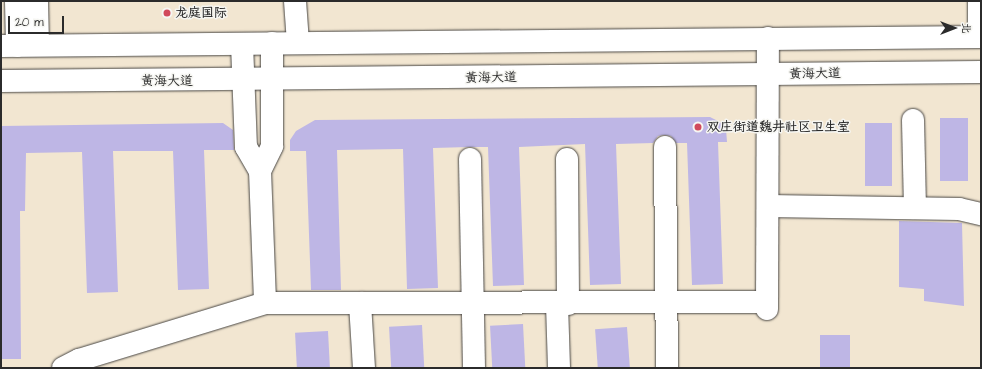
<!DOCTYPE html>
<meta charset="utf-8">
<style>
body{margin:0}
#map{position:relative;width:982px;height:369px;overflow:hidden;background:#f2e6d1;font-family:"Architects Daughter","LXGW WenKai TC",sans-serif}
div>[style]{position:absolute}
.building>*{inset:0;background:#beb6e5;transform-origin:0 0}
.roads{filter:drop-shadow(0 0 1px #494744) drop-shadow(0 0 1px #494744)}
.minor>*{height:22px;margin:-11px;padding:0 11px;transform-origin:11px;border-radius:11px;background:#fff}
.dots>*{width:11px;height:11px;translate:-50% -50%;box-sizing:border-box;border:2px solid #f6f6f2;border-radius:50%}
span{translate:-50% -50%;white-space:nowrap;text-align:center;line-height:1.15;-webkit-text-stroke:3px #f6f6f2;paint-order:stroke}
.poi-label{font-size:13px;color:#2b2b2b;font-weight:700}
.left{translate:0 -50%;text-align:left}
.street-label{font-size:13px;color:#2b2b2b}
.frame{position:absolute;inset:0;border:2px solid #2b2b2b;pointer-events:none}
.north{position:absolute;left:934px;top:8px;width:40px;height:40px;-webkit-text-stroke:3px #f6f6f2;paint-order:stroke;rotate:90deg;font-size:11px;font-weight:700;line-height:16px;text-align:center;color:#2b2b2b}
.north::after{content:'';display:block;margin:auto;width:14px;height:18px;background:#2b2b2b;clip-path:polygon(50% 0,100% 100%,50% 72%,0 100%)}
.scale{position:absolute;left:8px;top:16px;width:56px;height:18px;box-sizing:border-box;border:2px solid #2b2b2b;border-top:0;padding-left:5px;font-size:12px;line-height:14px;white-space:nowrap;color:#2b2b2b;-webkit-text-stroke:3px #f6f6f2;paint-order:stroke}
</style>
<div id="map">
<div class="building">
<div style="clip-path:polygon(710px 117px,720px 122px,726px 129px,727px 142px,718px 142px,723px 284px,692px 285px,687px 143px,676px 143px,671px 136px,664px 135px,658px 136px,653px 143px,616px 144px,621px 284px,590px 285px,585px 144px,519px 147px,524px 285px,493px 286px,488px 147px,469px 147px,433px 148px,438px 288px,407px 289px,403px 149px,337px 150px,341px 290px,311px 290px,306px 151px,290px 151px,290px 140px,296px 131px,315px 120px)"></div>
<div style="left:940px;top:118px;width:28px;height:63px"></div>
<div style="clip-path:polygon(223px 123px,233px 130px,234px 150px,204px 150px,209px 289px,178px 290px,173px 151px,113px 151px,118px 292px,87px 293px,82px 152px,26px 153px,25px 211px,20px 211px,21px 359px,1px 359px,1px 126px)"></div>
<div style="left:865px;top:123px;width:27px;height:63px"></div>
<div style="clip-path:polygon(899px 221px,962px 223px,964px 306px,924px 301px,924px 289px,899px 287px)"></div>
<div style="left:523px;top:324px;width:44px;height:33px;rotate:87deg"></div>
<div style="left:422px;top:325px;width:43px;height:33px;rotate:87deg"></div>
<div style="left:627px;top:327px;width:41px;height:32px;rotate:86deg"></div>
<div style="left:328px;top:331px;width:37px;height:33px;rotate:87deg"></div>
<div style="left:820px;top:335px;width:30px;height:33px"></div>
</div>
<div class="roads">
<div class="minor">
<div style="left:16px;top:1px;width:45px;rotate:88.7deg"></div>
<div style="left:37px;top:1px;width:44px;rotate:88.7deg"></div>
<div style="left:295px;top:1px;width:42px;rotate:85.9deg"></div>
<div style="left:979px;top:1px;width:36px;rotate:90deg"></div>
<div style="left:242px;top:44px;width:103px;rotate:87.8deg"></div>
<div style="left:246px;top:147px;width:28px;rotate:60deg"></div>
<div style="left:260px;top:171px;width:28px;rotate:-64deg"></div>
<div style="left:272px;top:146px;width:103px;rotate:-90deg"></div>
<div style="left:1px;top:46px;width:980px;rotate:-0.53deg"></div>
<div style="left:1px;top:81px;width:980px;rotate:-0.53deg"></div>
<div style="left:913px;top:120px;width:88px;rotate:88.7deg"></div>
<div style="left:665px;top:147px;width:221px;rotate:89.5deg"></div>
<div style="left:470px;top:159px;width:209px;rotate:88.9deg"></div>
<div style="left:567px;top:159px;width:145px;rotate:89.6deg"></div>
<div style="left:260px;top:171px;width:132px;rotate:87.8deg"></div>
<div style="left:768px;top:206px;width:191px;rotate:0.9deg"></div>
<div style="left:959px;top:209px;width:23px;rotate:13deg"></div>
<div style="left:360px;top:303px;width:65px;rotate:86.5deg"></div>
<div style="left:557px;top:304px;width:64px;rotate:88.2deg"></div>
<div style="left:767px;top:309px;width:271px;rotate:-89.8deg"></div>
<div style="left:63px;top:368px;width:18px;rotate:-27deg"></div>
<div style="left:79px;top:360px;width:195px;rotate:-17deg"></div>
<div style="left:265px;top:303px;width:502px;rotate:-0.11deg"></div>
</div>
</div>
<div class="dots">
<div style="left:167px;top:13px;background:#d1495b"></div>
<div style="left:698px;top:127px;background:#d1495b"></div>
</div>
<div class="poi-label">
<span class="left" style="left:175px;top:13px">龙庭国际</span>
<span class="left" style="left:707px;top:127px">双庄街道魏井社区卫生室</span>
</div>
<div class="street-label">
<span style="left:815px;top:74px;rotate:-1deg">黄海大道</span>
<span style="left:491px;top:78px;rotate:-1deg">黄海大道</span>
<span style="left:167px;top:81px">黄海大道</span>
</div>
<div class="frame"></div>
<div class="north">北</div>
<div class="scale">20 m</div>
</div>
